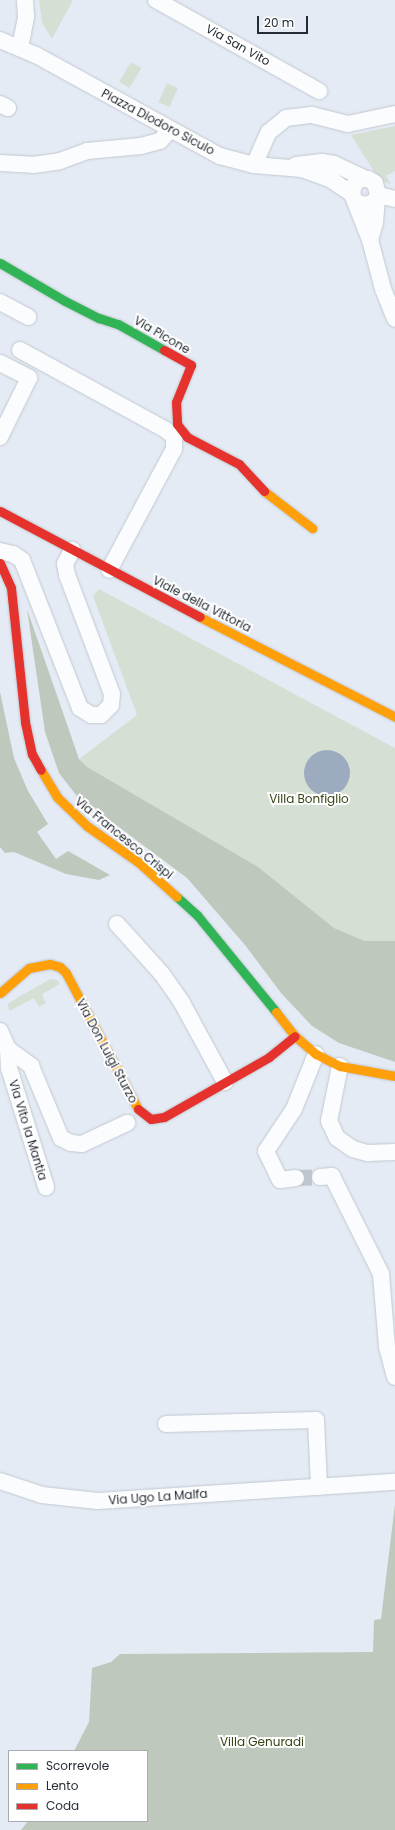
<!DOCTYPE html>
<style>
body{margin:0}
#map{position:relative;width:395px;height:1830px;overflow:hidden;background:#e5ebf4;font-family:Poppins,sans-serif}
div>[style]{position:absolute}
.green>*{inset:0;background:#d6dfd4;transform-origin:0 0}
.forest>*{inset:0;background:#bfc8bc}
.water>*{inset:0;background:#9cabbf}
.round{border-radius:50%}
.street-tunnel>*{height:16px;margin-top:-8px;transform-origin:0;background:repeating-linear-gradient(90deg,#bfc5ce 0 16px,transparent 0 24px)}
.roads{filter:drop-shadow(0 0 1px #c1c8d1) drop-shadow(0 0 1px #c1c8d1)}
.street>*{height:16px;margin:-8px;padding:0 8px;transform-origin:8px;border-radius:8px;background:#fbfcfd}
.fast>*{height:9px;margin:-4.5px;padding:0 4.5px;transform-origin:4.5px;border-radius:4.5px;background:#30b455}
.slow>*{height:9px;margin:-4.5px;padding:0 4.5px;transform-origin:4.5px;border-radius:4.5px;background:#ff9f0a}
.jam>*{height:9px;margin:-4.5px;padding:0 4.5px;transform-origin:4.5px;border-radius:4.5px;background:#e5322d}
span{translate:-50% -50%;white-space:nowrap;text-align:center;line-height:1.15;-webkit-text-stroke:4px #fff;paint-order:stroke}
.street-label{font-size:12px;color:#252c36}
.park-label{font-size:12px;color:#344415}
.legend{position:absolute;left:8px;top:1750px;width:140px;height:72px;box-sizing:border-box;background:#fff;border:1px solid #a8abaf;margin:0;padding:5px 7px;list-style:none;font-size:12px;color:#252c36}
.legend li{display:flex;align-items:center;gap:8px;height:20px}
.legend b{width:20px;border:1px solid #a8abaf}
.scale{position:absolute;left:257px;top:16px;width:51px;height:18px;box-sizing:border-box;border:2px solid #252c36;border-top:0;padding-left:5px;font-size:12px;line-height:14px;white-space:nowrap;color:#252c36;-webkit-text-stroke:3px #fff;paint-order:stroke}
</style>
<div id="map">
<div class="green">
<div style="clip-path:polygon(39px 0,73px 0,52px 39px,42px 23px)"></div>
<div style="left:131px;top:62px;width:12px;height:23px;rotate:31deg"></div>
<div style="left:167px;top:83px;width:12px;height:21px;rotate:24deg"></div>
<div style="clip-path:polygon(395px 126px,395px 171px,386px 176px,391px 184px,381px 181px,375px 173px,351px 135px)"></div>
<div style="clip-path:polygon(99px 589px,395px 748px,395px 941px,365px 941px,334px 928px,298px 900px,87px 767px,79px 759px,137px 715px,93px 596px)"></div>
<div style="clip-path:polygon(50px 979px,57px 980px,60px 984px,42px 994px,46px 1003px,39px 1007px,34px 998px,9px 1011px,8px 1004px,12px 1001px)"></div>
</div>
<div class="forest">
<div style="clip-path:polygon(27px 609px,79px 759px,87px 767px,258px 867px,334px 928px,365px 941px,395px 941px,395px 1062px,339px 1043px,312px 1026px,281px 993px,245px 945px,187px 878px,76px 795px,59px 773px,45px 732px)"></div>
<div style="clip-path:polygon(0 692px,14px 758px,28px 791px,48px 824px,37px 832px,56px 859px,68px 851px,110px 875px,99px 880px,66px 874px,14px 852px,5px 853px,0 847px)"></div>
<div style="clip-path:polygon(395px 1504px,395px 1830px,21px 1830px,28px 1821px,147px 1821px,147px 1751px,74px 1751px,89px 1722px,92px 1668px,111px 1662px,120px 1654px,373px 1652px,374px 1620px,381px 1619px)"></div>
</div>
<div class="water">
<div class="round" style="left:304px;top:750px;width:46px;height:46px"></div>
</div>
<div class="street-tunnel">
<div style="left:296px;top:1178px;width:24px;rotate:-2deg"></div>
</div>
<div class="roads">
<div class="street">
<div style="left:156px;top:0;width:187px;rotate:29.2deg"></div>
<div style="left:0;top:40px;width:39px;rotate:23deg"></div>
<div style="left:36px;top:55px;width:210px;rotate:28.8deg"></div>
<div style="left:220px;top:156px;width:35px;rotate:15deg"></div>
<div style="left:254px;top:165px;width:48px;rotate:4.8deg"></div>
<div style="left:302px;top:169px;width:30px;rotate:20deg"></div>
<div style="left:330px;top:179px;width:27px;rotate:34deg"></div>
<div style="left:20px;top:48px;width:33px;rotate:-79deg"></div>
<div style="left:26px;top:16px;width:16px;rotate:-94deg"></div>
<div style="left:0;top:104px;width:9px;rotate:27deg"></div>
<div style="left:0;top:163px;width:33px;rotate:3deg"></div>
<div style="left:33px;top:165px;width:27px;rotate:-8deg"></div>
<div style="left:60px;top:161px;width:29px;rotate:-20deg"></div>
<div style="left:87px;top:151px;width:54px;rotate:-5.3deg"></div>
<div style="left:141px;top:146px;width:20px;rotate:-15deg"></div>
<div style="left:160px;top:141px;width:15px;rotate:-48deg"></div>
<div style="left:254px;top:165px;width:36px;rotate:-66deg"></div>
<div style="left:269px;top:132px;width:22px;rotate:-39deg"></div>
<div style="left:286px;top:118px;width:26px;rotate:-7deg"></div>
<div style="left:312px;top:115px;width:37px;rotate:14deg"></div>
<div style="left:348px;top:124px;width:48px;rotate:-12deg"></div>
<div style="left:296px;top:165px;width:26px;rotate:-7deg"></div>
<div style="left:322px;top:162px;width:12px;rotate:9deg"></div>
<div style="left:334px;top:164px;width:33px;rotate:25deg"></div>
<div style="left:378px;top:195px;width:17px;rotate:13deg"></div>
<div style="left:356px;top:202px;width:9px;rotate:18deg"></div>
<div style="left:365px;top:205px;width:9px;rotate:-18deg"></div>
<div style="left:374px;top:202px;width:8px;rotate:-60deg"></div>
<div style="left:378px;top:195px;width:12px;rotate:-104deg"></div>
<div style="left:375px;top:183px;width:8px;rotate:-150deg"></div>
<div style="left:368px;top:179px;width:8px;rotate:180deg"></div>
<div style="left:360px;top:179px;width:8px;rotate:135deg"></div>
<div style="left:354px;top:185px;width:9px;rotate:103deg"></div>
<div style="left:352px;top:194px;width:49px;rotate:68.6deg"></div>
<div style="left:370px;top:240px;width:51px;rotate:75.1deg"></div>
<div style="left:383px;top:289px;width:32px;rotate:68deg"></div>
<div style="left:370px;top:240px;width:19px;rotate:-74deg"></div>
<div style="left:375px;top:222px;width:23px;rotate:-85deg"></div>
<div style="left:0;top:302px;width:32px;rotate:28deg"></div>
<div style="left:20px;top:350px;width:166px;rotate:28.7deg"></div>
<div style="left:166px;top:430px;width:11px;rotate:41deg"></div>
<div style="left:174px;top:437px;width:12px;rotate:90deg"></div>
<div style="left:174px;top:449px;width:137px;rotate:118.2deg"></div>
<div style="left:0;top:363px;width:33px;rotate:27deg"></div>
<div style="left:29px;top:378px;width:66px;rotate:116.2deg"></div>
<div style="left:0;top:551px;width:13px;rotate:13deg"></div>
<div style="left:13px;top:554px;width:11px;rotate:34deg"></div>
<div style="left:22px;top:560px;width:159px;rotate:68.6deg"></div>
<div style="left:80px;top:708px;width:13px;rotate:32deg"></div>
<div style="left:91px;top:715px;width:10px"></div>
<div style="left:101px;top:715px;width:14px;rotate:-45deg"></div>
<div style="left:111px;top:705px;width:11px;rotate:-85deg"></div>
<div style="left:112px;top:694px;width:127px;rotate:-110.7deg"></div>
<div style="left:67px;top:575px;width:11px;rotate:-100deg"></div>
<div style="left:65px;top:564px;width:16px;rotate:-63deg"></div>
<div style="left:117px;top:924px;width:67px;rotate:48deg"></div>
<div style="left:162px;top:974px;width:35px;rotate:55deg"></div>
<div style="left:182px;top:1003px;width:90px;rotate:61.4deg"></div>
<div style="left:0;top:1031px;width:20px;rotate:66deg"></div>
<div style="left:8px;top:1049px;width:29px;rotate:36deg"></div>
<div style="left:31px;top:1066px;width:78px;rotate:67.4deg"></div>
<div style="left:61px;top:1138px;width:11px;rotate:27deg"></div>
<div style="left:71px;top:1143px;width:11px;rotate:5deg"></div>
<div style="left:82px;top:1144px;width:50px;rotate:-25deg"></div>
<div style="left:8px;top:1049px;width:19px;rotate:87deg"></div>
<div style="left:9px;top:1068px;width:125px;rotate:72.7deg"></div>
<div style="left:340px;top:1066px;width:56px;rotate:101.3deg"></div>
<div style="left:329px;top:1121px;width:19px;rotate:65deg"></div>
<div style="left:337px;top:1138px;width:19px;rotate:35deg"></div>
<div style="left:353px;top:1149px;width:15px;rotate:16deg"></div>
<div style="left:367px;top:1153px;width:28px;rotate:-2deg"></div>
<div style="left:320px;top:1177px;width:12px;rotate:-5deg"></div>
<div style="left:332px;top:1176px;width:110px;rotate:63.4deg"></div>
<div style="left:381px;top:1274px;width:73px;rotate:85.3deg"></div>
<div style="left:387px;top:1347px;width:31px;rotate:75deg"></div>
<div style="left:296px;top:1178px;width:16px;rotate:173deg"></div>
<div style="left:280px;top:1180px;width:32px;rotate:-116deg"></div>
<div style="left:266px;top:1151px;width:50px;rotate:-56.3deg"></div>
<div style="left:294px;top:1109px;width:59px;rotate:-68.2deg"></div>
<div style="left:166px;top:1424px;width:150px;rotate:-1.5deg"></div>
<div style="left:316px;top:1420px;width:67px;rotate:87.4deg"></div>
<div style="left:0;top:1481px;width:44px;rotate:18.4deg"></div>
<div style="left:42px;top:1495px;width:56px;rotate:6.1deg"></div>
<div style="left:98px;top:1501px;width:298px;rotate:-3.7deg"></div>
</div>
<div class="fast">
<div style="left:0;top:263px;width:75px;rotate:30.3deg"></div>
<div style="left:65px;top:301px;width:38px;rotate:27deg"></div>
<div style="left:99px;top:318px;width:20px;rotate:18deg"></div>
<div style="left:118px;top:324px;width:53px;rotate:29.5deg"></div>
<div style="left:177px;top:897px;width:27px;rotate:42deg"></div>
<div style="left:197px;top:915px;width:125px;rotate:50.8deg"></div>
</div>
<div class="slow">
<div style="left:264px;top:491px;width:61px;rotate:37.6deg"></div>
<div style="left:200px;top:617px;width:219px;rotate:27.1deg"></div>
<div style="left:41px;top:770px;width:31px;rotate:59deg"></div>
<div style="left:57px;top:797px;width:42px;rotate:44deg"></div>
<div style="left:87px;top:826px;width:62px;rotate:35.2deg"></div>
<div style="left:138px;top:862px;width:52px;rotate:41.9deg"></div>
<div style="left:0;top:993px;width:38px;rotate:-41deg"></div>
<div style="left:29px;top:968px;width:21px;rotate:-11deg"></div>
<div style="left:50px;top:964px;width:10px;rotate:17deg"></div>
<div style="left:60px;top:967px;width:8px;rotate:45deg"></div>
<div style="left:66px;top:973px;width:154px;rotate:62.1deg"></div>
<div style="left:276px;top:1012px;width:31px;rotate:52deg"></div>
<div style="left:295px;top:1036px;width:28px;rotate:41deg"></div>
<div style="left:316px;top:1054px;width:27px;rotate:27deg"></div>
<div style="left:340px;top:1066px;width:56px;rotate:10.3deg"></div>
</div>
<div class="jam">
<div style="left:164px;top:350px;width:31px;rotate:29deg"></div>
<div style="left:191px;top:365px;width:40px;rotate:112deg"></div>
<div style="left:176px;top:402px;width:22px;rotate:87deg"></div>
<div style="left:177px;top:424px;width:16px;rotate:52deg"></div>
<div style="left:187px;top:437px;width:59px;rotate:27.4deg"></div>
<div style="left:239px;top:464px;width:37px;rotate:47deg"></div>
<div style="left:0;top:511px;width:226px;rotate:27.9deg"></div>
<div style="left:0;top:563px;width:27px;rotate:66deg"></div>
<div style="left:11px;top:588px;width:135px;rotate:84deg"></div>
<div style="left:25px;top:722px;width:33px;rotate:78deg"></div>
<div style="left:32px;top:754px;width:18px;rotate:61deg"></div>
<div style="left:138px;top:1109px;width:16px;rotate:38deg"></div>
<div style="left:151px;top:1119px;width:13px;rotate:-9deg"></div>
<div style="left:164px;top:1117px;width:121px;rotate:-29.7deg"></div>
<div style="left:269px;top:1057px;width:33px;rotate:-39deg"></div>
</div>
</div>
<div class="street-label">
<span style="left:238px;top:45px;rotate:29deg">Via San Vito</span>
<span style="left:158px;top:122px;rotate:28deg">Piazza Diodoro Siculo</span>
<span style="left:162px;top:335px;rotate:30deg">Via Picone</span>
<span style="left:202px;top:604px;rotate:27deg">Viale della Vittoria</span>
<span style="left:124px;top:838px;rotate:39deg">Via Francesco Crispi</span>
<span style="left:107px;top:1051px;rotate:62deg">Via Don Luigi Sturzo</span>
<span style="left:28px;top:1130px;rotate:73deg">Via Vito la Mantia</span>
<span style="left:158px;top:1497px;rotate:-4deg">Via Ugo La Malfa</span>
</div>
<div class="park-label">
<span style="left:309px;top:799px">Villa Bonfiglio</span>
<span style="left:262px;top:1742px">Villa Genuradi</span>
</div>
<ul class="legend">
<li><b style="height:5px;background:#30b455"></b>Scorrevole</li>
<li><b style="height:5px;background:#ff9f0a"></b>Lento</li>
<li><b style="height:5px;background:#e5322d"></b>Coda</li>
</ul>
<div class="scale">20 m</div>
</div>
